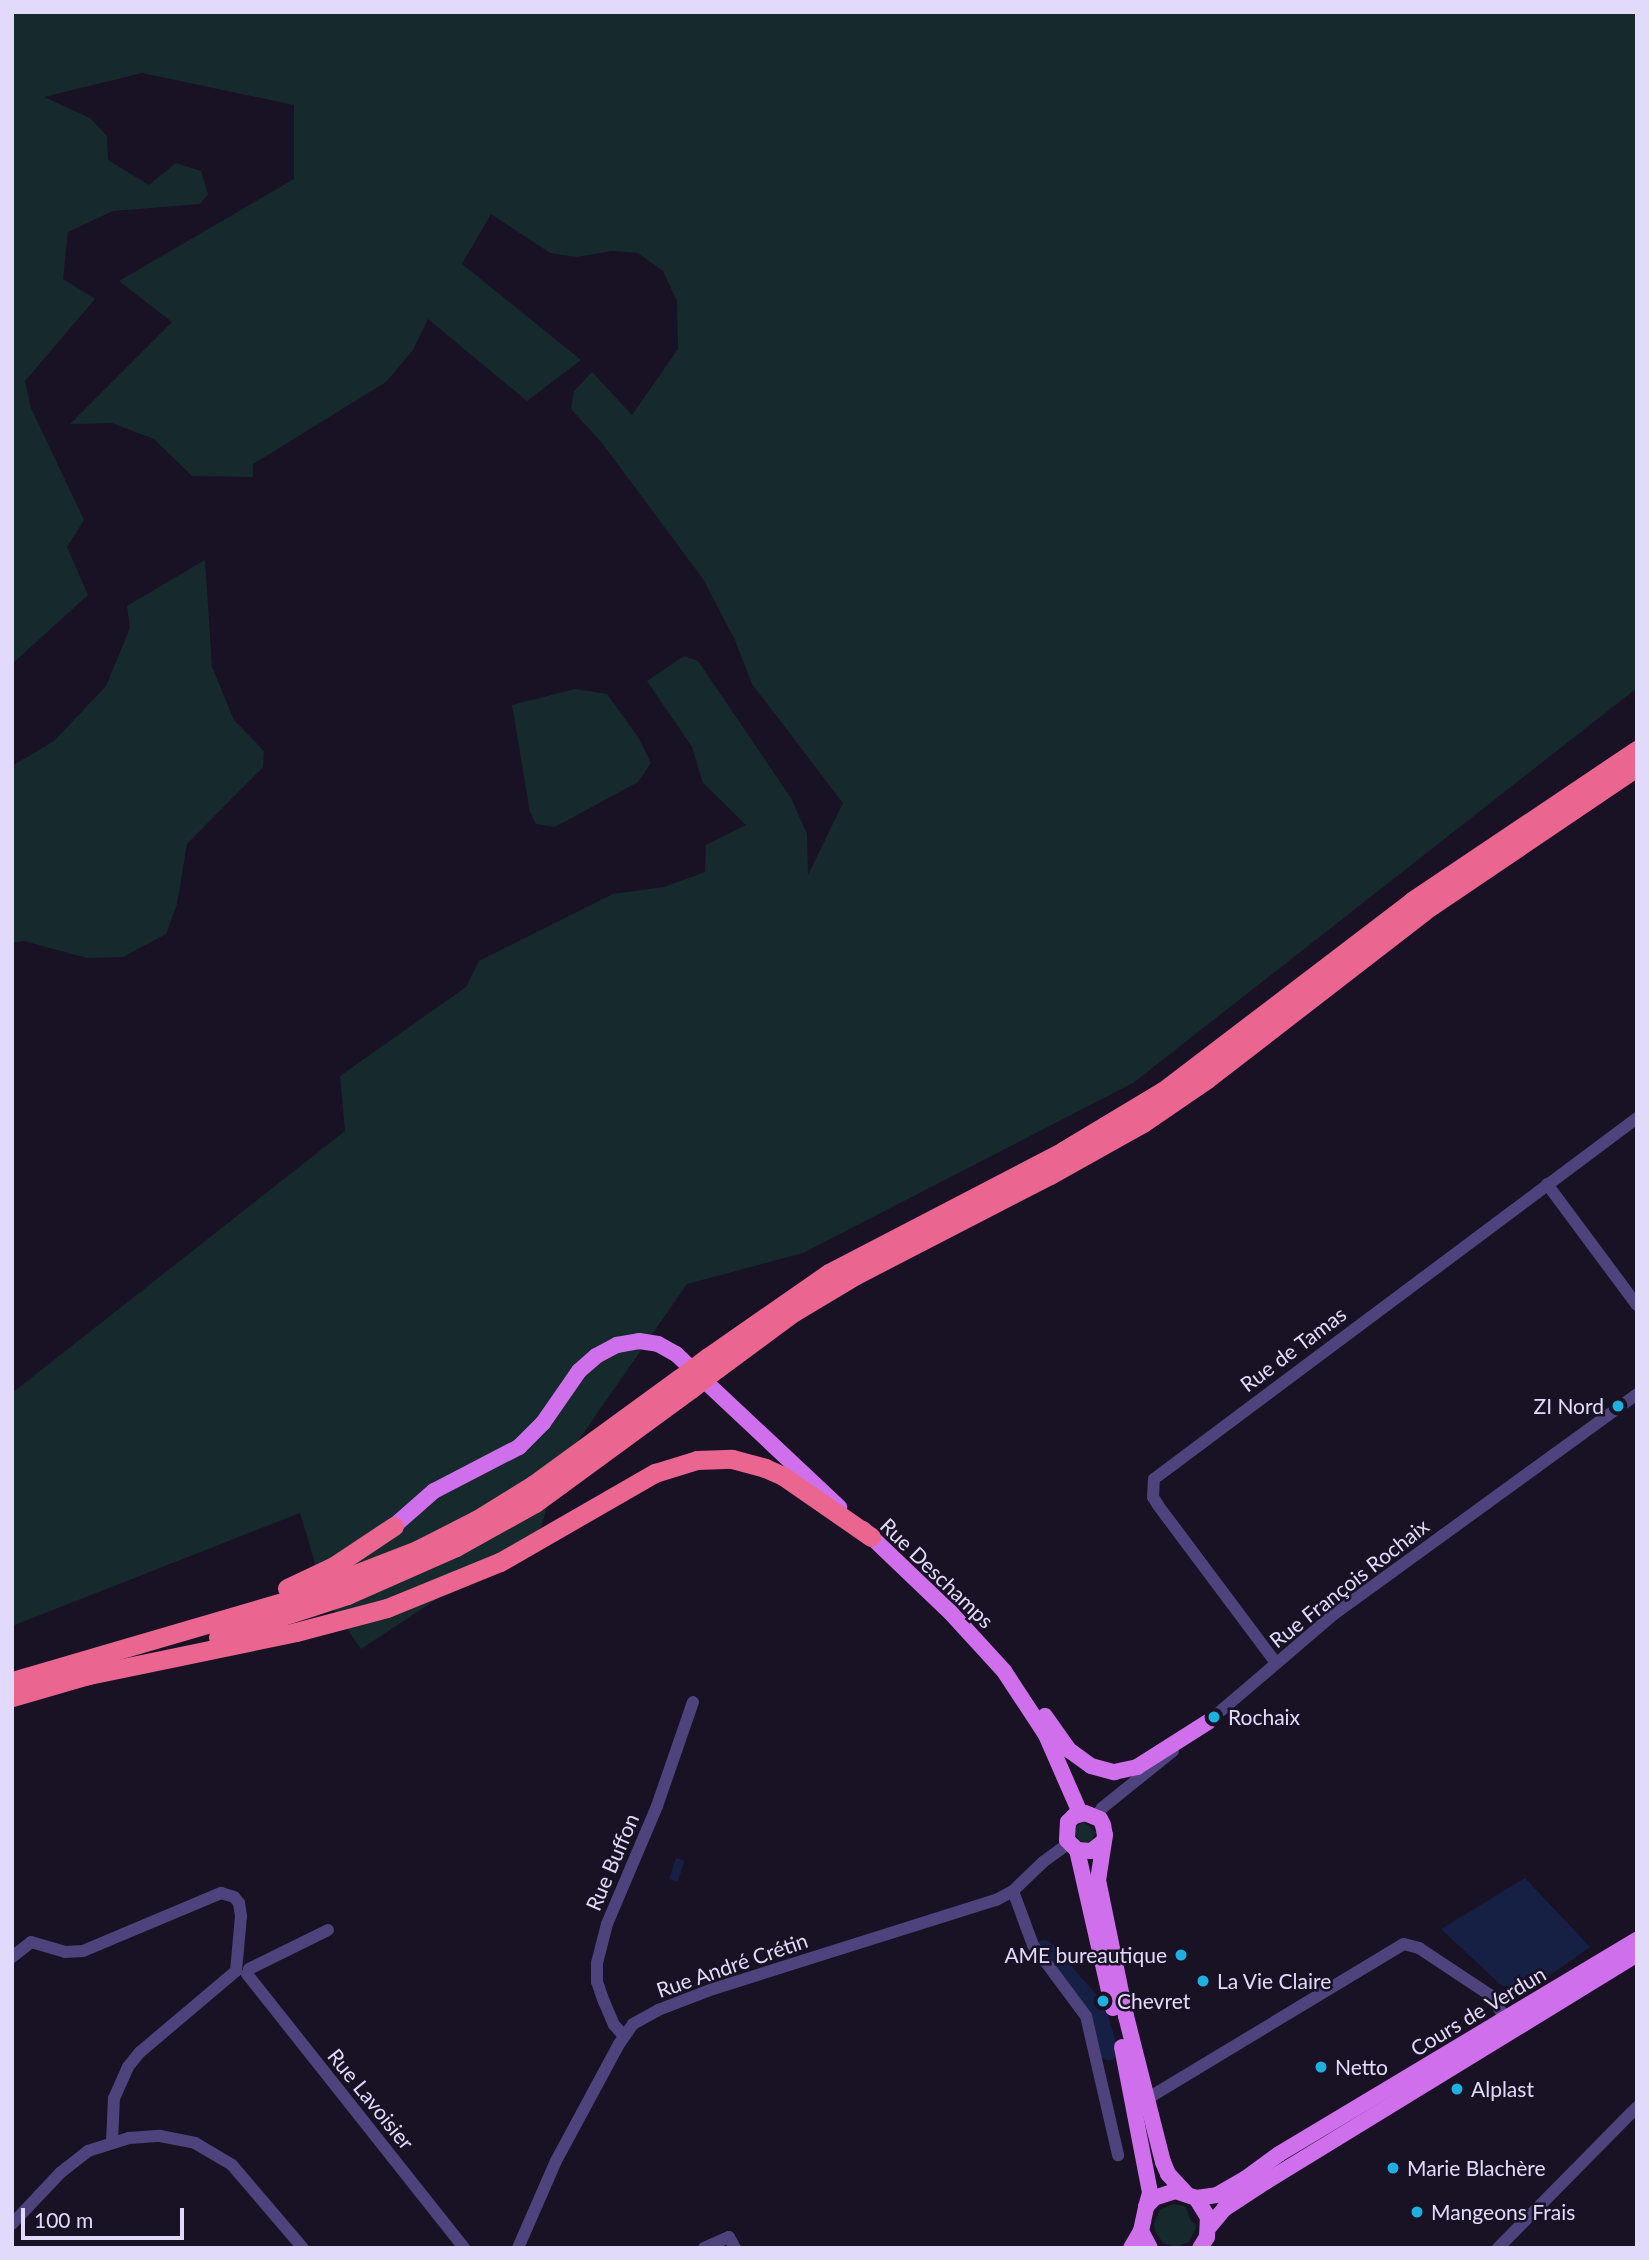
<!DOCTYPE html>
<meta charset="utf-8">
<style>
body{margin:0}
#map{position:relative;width:1649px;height:2260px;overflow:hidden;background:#181224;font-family:Lato,sans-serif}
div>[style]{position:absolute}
.green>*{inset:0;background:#162a2d}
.water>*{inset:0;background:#152044;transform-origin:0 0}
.river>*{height:19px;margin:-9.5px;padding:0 9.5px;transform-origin:9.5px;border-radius:9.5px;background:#152044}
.minor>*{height:12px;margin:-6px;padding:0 6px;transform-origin:6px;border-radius:6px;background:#4e437c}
.major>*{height:16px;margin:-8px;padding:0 8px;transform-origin:8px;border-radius:8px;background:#d06feb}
.highway>*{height:19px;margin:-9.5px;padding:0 9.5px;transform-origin:9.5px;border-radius:9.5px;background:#ea6590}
.highway-bridge>*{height:19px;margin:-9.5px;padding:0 9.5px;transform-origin:9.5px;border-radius:9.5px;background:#ea6590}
.dots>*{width:19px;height:19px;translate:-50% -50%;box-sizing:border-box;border:4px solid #181224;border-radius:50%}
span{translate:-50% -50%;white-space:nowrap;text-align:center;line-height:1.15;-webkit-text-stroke:5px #181224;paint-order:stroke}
.street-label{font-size:21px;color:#e2dafa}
.poi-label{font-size:21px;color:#e2dafa}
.right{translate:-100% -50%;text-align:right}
.left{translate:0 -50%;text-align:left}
.frame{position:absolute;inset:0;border:14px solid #e2dafa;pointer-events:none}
.scale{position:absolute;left:21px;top:2208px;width:163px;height:32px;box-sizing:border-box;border:4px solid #e2dafa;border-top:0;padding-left:9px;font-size:21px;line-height:24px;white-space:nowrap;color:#e2dafa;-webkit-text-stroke:5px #181224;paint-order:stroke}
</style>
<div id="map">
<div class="green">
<div style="clip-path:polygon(12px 12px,1637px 12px,1637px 688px,1133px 1083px,803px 1253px,687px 1284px,557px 1471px,540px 1531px,361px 1649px,325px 1597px,300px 1513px,12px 1626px,12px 1393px,345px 1131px,340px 1076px,466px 987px,479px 961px,613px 894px,664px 887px,705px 872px,706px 845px,746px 825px,703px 783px,692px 747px,647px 681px,684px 656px,698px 661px,791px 798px,807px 834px,808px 875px,843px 803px,752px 684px,735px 640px,703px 579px,602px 443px,571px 409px,574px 391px,592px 372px,632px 415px,678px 349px,677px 301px,663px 271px,638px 253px,613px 251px,576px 257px,550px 253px,491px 214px,462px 264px,581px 360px,527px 401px,428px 319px,413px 350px,386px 382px,253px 464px,253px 477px,192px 476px,154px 439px,112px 423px,70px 424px,172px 322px,119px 281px,294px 179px,294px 105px,142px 73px,44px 97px,90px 118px,107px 136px,108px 160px,149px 185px,176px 163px,201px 171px,208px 194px,200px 204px,113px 211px,68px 232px,63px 279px,95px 299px,25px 381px,31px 408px,84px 520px,67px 547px,88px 595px,12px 664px)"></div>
<div style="clip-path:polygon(205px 560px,212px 667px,234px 720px,264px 751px,263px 767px,187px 844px,177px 904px,166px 934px,123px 957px,87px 958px,24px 941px,12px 943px,12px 766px,54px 741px,106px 686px,130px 628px,127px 606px)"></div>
<div style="clip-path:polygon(575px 689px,607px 694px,638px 737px,651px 763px,638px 782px,555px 827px,536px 824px,530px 812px,512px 705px)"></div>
<div style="clip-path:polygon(1084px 1822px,1096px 1832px,1092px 1840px,1086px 1843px,1079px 1841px,1075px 1832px,1078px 1825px)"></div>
<div style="clip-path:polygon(1173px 2204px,1185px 2206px,1191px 2221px,1197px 2225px,1189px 2242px,1176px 2247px,1163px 2243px,1155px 2231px,1154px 2223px,1160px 2210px)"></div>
</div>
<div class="water">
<div style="left:676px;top:1858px;width:9px;height:22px;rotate:18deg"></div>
<div style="clip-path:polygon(1525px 1878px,1590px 1947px,1533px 1987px,1502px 1986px,1441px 1929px)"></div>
</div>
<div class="river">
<div style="left:1044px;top:1949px;width:79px;rotate:49.1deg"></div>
<div style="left:1096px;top:2009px;width:43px;rotate:73.7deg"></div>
</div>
<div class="minor">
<div style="left:1547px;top:1184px;width:151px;rotate:53.4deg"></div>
<div style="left:1276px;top:1663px;width:197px;rotate:-126.8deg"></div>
<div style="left:1158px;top:1505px;width:9px;rotate:-122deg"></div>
<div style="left:1153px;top:1497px;width:18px;rotate:-87deg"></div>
<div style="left:1154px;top:1479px;width:603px;rotate:-36.77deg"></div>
<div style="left:1203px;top:1726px;width:171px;rotate:-40.5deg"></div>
<div style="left:1333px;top:1615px;width:376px;rotate:-36deg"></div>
<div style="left:1096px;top:1817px;width:11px;rotate:-56deg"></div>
<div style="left:1102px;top:1808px;width:91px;rotate:-38.8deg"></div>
<div style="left:1013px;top:1891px;width:58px;rotate:69.7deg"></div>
<div style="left:1033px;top:1945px;width:89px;rotate:53.3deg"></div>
<div style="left:1086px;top:2016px;width:143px;rotate:77deg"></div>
<div style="left:12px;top:1957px;width:24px;rotate:-38deg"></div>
<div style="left:31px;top:1942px;width:35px;rotate:16deg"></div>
<div style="left:65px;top:1952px;width:18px;rotate:-3deg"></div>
<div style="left:83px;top:1951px;width:150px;rotate:-22.8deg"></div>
<div style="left:221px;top:1893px;width:14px;rotate:17deg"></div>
<div style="left:234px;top:1897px;width:8px;rotate:50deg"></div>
<div style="left:239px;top:1903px;width:13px;rotate:81deg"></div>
<div style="left:241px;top:1916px;width:55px;rotate:95.2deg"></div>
<div style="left:236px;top:1971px;width:126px;rotate:139.8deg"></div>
<div style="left:140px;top:2052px;width:19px;rotate:129deg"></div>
<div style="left:128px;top:2067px;width:34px;rotate:114deg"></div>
<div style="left:114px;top:2098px;width:44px;rotate:92.6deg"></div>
<div style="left:249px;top:1969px;width:88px;rotate:-26.3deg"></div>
<div style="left:247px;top:1974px;width:350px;rotate:51.6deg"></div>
<div style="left:624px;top:2036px;width:15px;rotate:-132deg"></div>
<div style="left:614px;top:2025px;width:25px;rotate:-113deg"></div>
<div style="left:604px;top:2002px;width:21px;rotate:-109deg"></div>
<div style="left:597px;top:1982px;width:19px;rotate:-90deg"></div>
<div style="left:597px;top:1963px;width:40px;rotate:-75.6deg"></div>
<div style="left:607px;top:1924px;width:128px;rotate:-67deg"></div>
<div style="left:657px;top:1806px;width:110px;rotate:-70.9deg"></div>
<div style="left:1145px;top:2100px;width:302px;rotate:-31.1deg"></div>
<div style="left:1404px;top:1944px;width:16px;rotate:15deg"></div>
<div style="left:1419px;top:1948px;width:85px;rotate:33.5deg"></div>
<div style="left:1490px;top:1995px;width:29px;rotate:56deg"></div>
<div style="left:12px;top:2224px;width:70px;rotate:-46.7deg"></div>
<div style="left:60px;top:2173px;width:36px;rotate:-38deg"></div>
<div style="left:88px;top:2151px;width:43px;rotate:-17.6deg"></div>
<div style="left:129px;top:2138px;width:31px;rotate:-4deg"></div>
<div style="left:160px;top:2136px;width:36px;rotate:11deg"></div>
<div style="left:195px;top:2143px;width:43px;rotate:30.7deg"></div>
<div style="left:232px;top:2165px;width:109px;rotate:49.5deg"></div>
<div style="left:518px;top:2248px;width:95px;rotate:-66.4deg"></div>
<div style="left:556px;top:2161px;width:133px;rotate:-61.7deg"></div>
<div style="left:619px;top:2044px;width:24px;rotate:-55deg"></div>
<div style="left:633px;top:2024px;width:29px;rotate:-29deg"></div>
<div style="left:658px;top:2010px;width:59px;rotate:-20.9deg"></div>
<div style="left:713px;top:1989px;width:297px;rotate:-17.5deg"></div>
<div style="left:996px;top:1900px;width:19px;rotate:-28deg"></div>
<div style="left:1013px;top:1891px;width:42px;rotate:-44deg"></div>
<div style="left:1043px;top:1862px;width:32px;rotate:-36deg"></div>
<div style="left:704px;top:2248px;width:27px;rotate:-24deg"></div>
<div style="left:729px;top:2237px;width:13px;rotate:61deg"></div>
<div style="left:1498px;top:2248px;width:198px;rotate:-45.4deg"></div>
</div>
<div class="major">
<div style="left:394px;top:1526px;width:53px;rotate:-41.2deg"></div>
<div style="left:434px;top:1491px;width:96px;rotate:-27.4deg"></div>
<div style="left:519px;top:1447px;width:34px;rotate:-45deg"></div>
<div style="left:543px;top:1423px;width:63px;rotate:-55.3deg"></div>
<div style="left:579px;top:1371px;width:23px;rotate:-41deg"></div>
<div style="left:596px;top:1356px;width:24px;rotate:-28deg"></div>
<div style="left:617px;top:1345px;width:22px;rotate:-10deg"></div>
<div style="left:639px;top:1341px;width:19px;rotate:9deg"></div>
<div style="left:658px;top:1344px;width:21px;rotate:29deg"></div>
<div style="left:676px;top:1354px;width:224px;rotate:43.2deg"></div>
<div style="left:863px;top:1529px;width:120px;rotate:43.7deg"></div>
<div style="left:950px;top:1612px;width:80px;rotate:47.5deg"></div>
<div style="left:1004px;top:1671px;width:77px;rotate:56.7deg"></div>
<div style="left:1046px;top:1735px;width:85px;rotate:66.4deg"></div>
<div style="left:1045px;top:1716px;width:42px;rotate:54.8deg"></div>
<div style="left:1069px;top:1750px;width:27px;rotate:36deg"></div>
<div style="left:1091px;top:1766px;width:24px;rotate:15deg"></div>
<div style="left:1114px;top:1772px;width:24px;rotate:-12deg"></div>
<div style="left:1137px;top:1767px;width:84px;rotate:-32.4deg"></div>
<div style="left:1103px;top:1842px;width:15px;rotate:143deg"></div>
<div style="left:1091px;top:1851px;width:14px;rotate:-176deg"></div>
<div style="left:1077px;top:1850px;width:14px;rotate:-135deg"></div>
<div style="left:1067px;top:1840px;width:18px;rotate:-87deg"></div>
<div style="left:1068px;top:1822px;width:8px;rotate:-45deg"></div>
<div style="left:1074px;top:1816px;width:11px;rotate:-15deg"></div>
<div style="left:1085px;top:1813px;width:16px;rotate:22deg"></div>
<div style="left:1100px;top:1819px;width:7px;rotate:63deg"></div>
<div style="left:1103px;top:1825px;width:10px;rotate:79deg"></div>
<div style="left:1105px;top:1835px;width:46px;rotate:98.8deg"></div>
<div style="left:1098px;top:1880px;width:139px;rotate:78.4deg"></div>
<div style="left:1126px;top:2016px;width:151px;rotate:75.8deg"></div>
<div style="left:1163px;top:2162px;width:13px;rotate:67deg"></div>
<div style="left:1168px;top:2174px;width:26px;rotate:47deg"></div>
<div style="left:1077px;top:1850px;width:162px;rotate:77.2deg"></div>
<div style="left:1122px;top:2047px;width:149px;rotate:79.1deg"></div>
<div style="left:1150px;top:2193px;width:15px;rotate:106deg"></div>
<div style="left:1196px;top:2198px;width:21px;rotate:-8deg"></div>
<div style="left:1217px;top:2195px;width:32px;rotate:-30deg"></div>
<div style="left:1245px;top:2179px;width:42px;rotate:-36.3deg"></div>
<div style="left:1279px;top:2154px;width:417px;rotate:-30.9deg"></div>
<div style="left:1209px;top:2227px;width:23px;rotate:-50deg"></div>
<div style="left:1224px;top:2209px;width:51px;rotate:-33.1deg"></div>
<div style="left:1267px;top:2181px;width:434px;rotate:-31.5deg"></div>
<div style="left:1131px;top:2248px;width:20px;rotate:-60deg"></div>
<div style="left:1150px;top:2248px;width:19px;rotate:-118deg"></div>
<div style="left:1141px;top:2231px;width:25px;rotate:-78deg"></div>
<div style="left:1146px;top:2207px;width:12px;rotate:-48deg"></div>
<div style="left:1154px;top:2198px;width:22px;rotate:-18deg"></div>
<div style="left:1175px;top:2191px;width:22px;rotate:18deg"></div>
<div style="left:1196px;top:2198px;width:22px;rotate:58deg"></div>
<div style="left:1208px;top:2217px;width:20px;rotate:93deg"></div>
<div style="left:1207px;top:2237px;width:13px;rotate:122deg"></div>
</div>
<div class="highway">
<div style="left:708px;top:1357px;width:147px;rotate:-34.8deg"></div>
<div style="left:829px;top:1273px;width:264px;rotate:-27.5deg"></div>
<div style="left:1063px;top:1151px;width:117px;rotate:-31deg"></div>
<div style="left:1163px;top:1091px;width:313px;rotate:-37.3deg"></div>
<div style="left:1412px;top:901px;width:271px;rotate:-33.9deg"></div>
<div style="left:718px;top:1368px;width:94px;rotate:-36.4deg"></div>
<div style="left:794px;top:1312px;width:72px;rotate:-30.8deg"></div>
<div style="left:856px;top:1275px;width:218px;rotate:-27.3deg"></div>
<div style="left:1050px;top:1175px;width:107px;rotate:-29.2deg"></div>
<div style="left:1143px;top:1123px;width:78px;rotate:-34.5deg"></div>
<div style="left:1207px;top:1079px;width:274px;rotate:-37.7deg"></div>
<div style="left:1424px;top:911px;width:257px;rotate:-34.1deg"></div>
<div style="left:287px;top:1588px;width:52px;rotate:-25.1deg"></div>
<div style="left:334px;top:1566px;width:72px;rotate:-33.7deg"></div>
<div style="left:218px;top:1637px;width:136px;rotate:-18deg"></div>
<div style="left:347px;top:1595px;width:119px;rotate:-23.8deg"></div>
<div style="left:456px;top:1547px;width:90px;rotate:-29.1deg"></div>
<div style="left:535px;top:1503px;width:193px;rotate:-36.2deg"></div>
<div style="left:84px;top:1676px;width:217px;rotate:-11.7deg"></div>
<div style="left:296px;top:1632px;width:94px;rotate:-14.8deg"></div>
<div style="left:387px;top:1608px;width:122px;rotate:-22.2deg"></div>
<div style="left:500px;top:1562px;width:179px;rotate:-29.9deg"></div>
<div style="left:655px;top:1473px;width:44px;rotate:-17.2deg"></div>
<div style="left:697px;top:1460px;width:35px;rotate:-2deg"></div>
<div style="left:732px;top:1459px;width:34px;rotate:15deg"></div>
<div style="left:765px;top:1468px;width:20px;rotate:24deg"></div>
<div style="left:783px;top:1476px;width:107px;rotate:34.7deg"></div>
<div style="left:12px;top:1681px;width:284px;rotate:-16.3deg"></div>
<div style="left:285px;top:1601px;width:142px;rotate:-21.1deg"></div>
<div style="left:417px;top:1550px;width:66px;rotate:-27deg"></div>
<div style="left:476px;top:1520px;width:67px;rotate:-31.6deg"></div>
<div style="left:533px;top:1485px;width:182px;rotate:-36.1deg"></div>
<div style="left:12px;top:1697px;width:86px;rotate:-16.1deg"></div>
</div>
<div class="highway-bridge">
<div style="left:680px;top:1378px;width:35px;rotate:-37deg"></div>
<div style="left:691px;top:1389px;width:34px;rotate:-38deg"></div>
</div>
<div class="dots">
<div style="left:1618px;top:1406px;background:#1fb0e0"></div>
<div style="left:1214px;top:1717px;background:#1fb0e0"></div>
<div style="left:1181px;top:1955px;background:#1fb0e0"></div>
<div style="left:1203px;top:1981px;background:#1fb0e0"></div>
<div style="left:1103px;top:2001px;background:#1fb0e0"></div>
<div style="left:1321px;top:2067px;background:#1fb0e0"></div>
<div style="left:1457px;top:2089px;background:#1fb0e0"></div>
<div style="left:1393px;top:2168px;background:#1fb0e0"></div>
<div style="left:1417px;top:2212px;background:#1fb0e0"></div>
</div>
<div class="street-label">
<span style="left:1293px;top:1349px;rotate:-37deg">Rue de Tamas</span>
<span style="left:937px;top:1573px;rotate:44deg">Rue Deschamps</span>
<span style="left:1349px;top:1583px;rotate:-38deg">Rue François Rochaix</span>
<span style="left:612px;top:1862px;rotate:-67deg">Rue Buffon</span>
<span style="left:732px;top:1965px;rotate:-19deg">Rue André Crétin</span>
<span style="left:1478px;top:2011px;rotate:-31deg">Cours de Verdun</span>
<span style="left:371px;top:2099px;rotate:51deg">Rue Lavoisier</span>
</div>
<div class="poi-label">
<span class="right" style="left:1604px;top:1406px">ZI Nord</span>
<span class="left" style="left:1228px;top:1717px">Rochaix</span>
<span class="right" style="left:1167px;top:1955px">AME bureautique</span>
<span class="left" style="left:1217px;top:1981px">La Vie Claire</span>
<span class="left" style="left:1117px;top:2001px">Chevret</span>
<span class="left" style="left:1335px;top:2067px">Netto</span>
<span class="left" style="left:1471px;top:2089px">Alplast</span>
<span class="left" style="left:1407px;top:2168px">Marie Blachère</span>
<span class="left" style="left:1431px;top:2212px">Mangeons Frais</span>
</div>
<div class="frame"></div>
<div class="scale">100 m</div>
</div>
